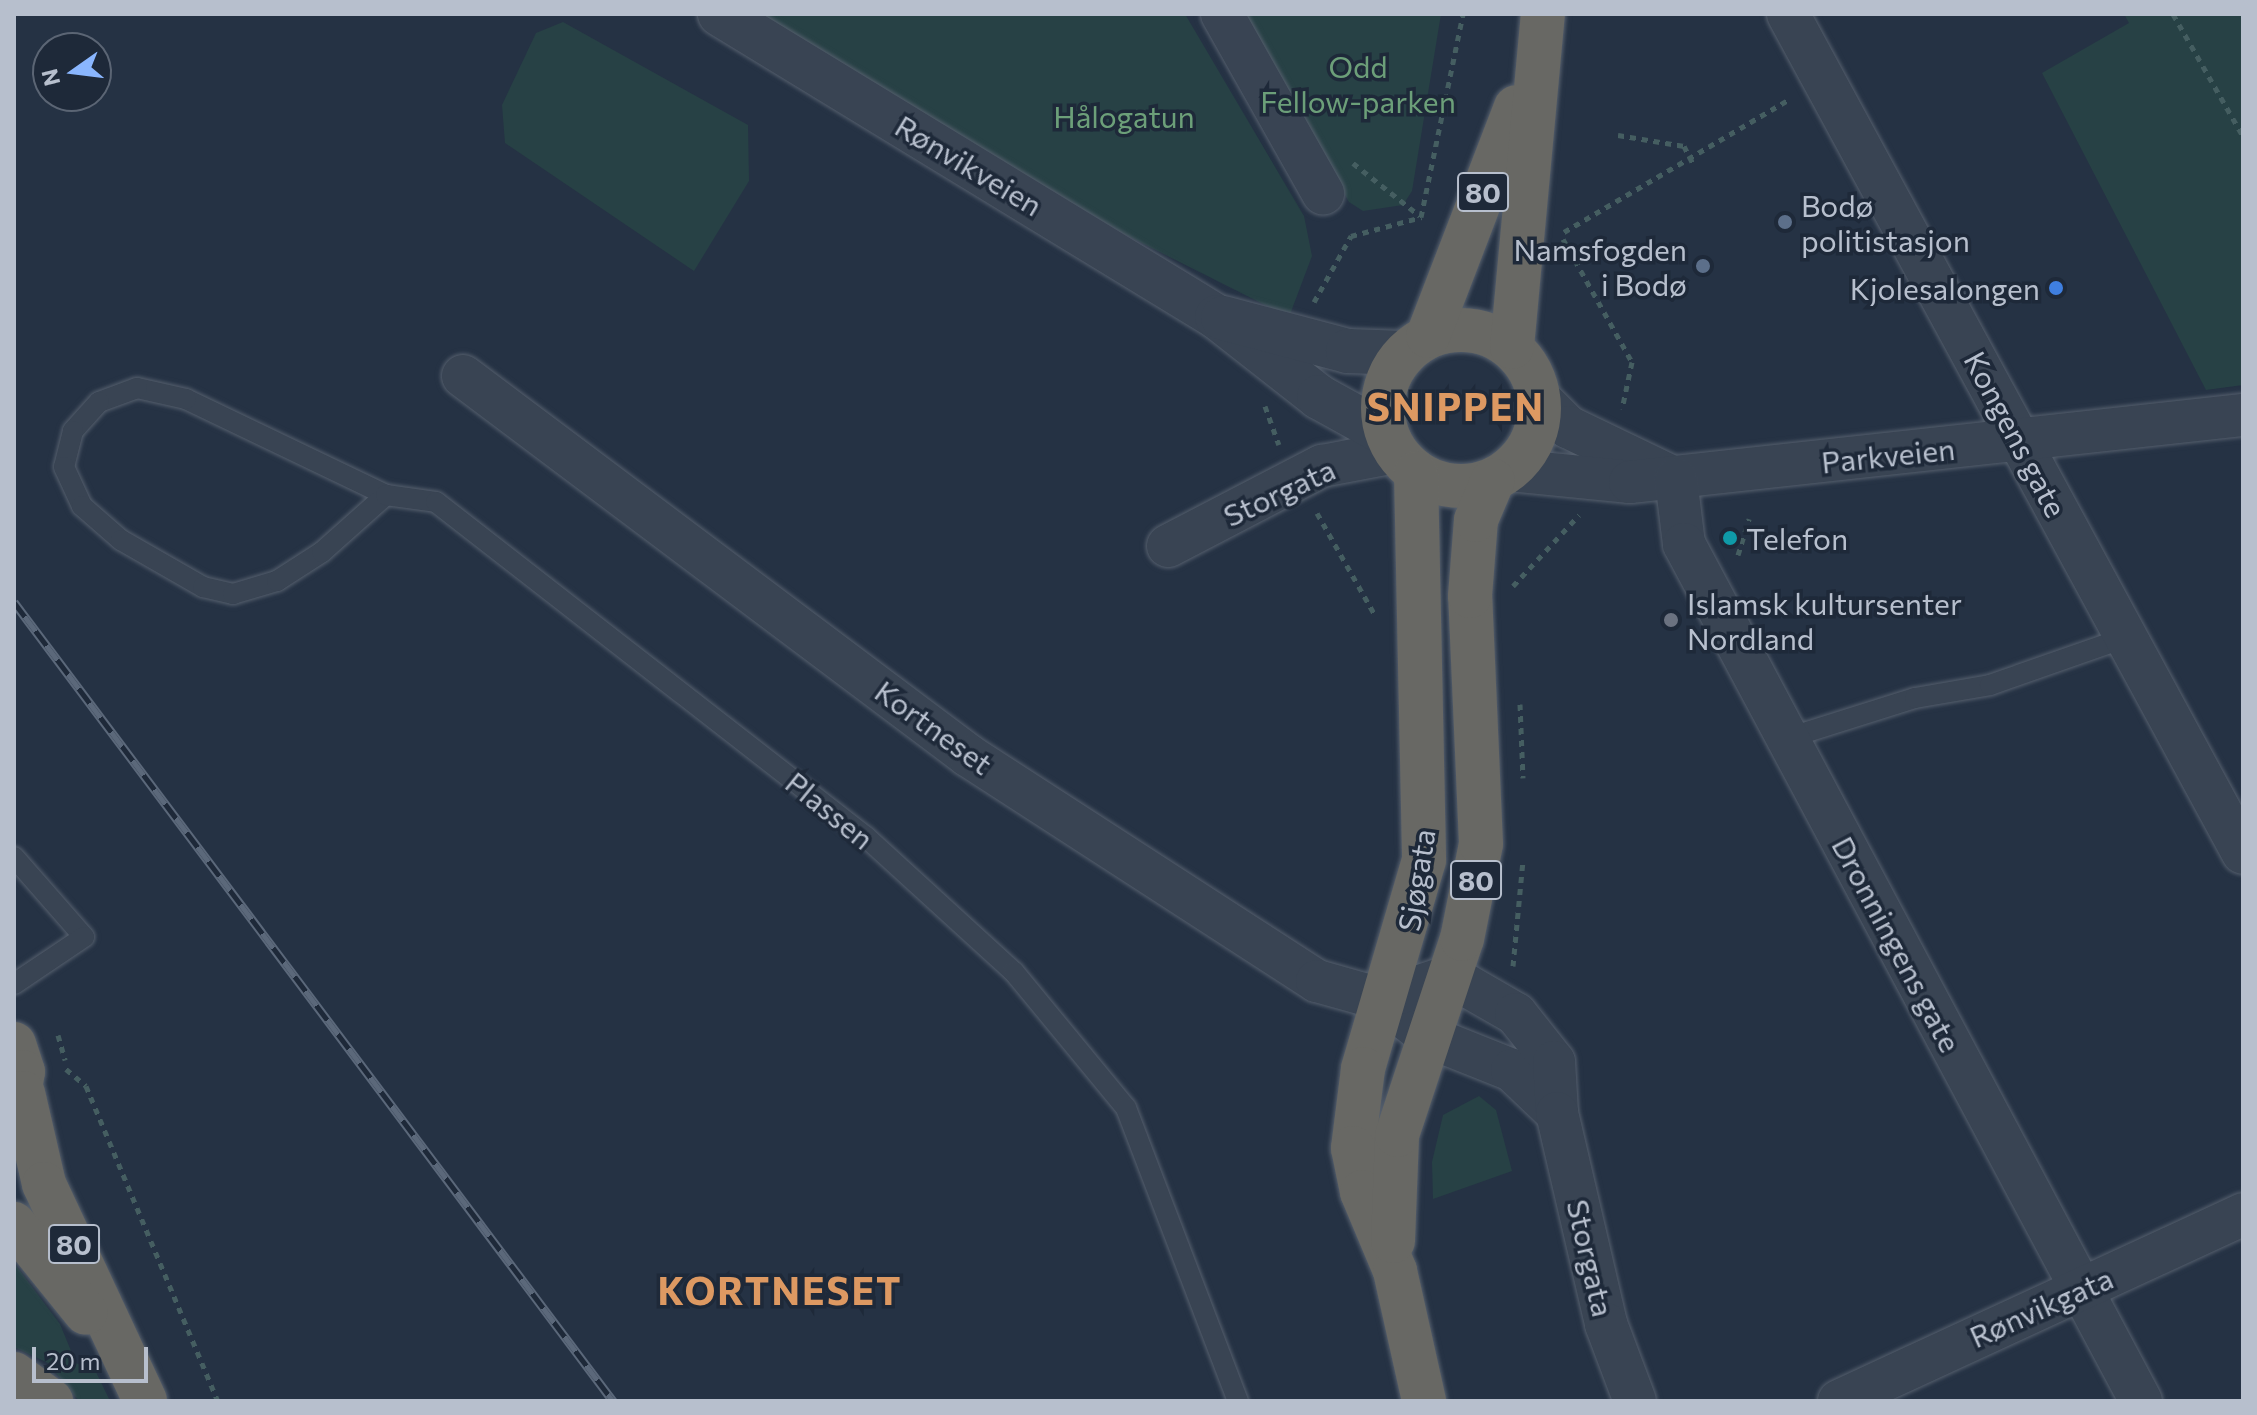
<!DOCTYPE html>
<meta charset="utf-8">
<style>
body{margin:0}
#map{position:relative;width:2257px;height:1415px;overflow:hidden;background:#253244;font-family:Commissioner,sans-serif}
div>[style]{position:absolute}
.green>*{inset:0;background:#274145}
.path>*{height:5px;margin-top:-2.5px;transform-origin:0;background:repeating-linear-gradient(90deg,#455e61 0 6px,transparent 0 12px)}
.roads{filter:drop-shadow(0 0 2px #555f6d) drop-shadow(0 0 2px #555f6d)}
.service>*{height:20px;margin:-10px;padding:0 10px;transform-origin:10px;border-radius:10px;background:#394453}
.minor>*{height:42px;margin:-21px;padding:0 21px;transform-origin:21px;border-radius:21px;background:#394453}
.tertiary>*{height:44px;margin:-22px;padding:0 22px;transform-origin:22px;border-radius:22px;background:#394453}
.trunk>*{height:44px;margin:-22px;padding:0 22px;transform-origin:22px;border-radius:22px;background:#686864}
.trunk>.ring{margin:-22px;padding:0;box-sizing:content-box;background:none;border:44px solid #686864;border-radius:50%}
.rail>*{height:9px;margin-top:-4.5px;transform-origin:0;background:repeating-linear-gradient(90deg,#1e2939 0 18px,#5b687a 0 36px);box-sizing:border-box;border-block:2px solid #5b687a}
.dots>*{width:22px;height:22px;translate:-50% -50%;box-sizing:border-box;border:4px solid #1e2939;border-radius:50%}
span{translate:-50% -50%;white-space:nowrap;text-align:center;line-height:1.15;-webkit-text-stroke:7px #1e2939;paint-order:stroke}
.shield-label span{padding:2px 6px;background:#1e2939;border:2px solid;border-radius:6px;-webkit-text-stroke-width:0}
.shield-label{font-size:28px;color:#b7bfcd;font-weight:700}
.park-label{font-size:30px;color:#6c9f79}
.street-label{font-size:30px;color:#b7bfcd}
.poi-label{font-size:30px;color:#b7bfcd}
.left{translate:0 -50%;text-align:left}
.right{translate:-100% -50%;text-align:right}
.district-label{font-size:38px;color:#dd9962;font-weight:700;letter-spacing:2px}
.frame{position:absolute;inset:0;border:16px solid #b7bfcd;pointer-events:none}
.north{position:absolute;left:32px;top:32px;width:80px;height:80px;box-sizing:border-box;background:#1e2939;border:2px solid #5b6574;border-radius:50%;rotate:256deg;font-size:22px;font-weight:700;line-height:32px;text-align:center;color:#b7bfcd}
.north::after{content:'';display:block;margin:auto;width:28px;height:36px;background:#8ab6fe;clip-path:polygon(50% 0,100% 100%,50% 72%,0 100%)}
.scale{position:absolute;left:32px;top:1347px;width:116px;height:36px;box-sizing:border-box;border:4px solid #b7bfcd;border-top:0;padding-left:10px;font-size:24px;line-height:28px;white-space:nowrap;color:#b7bfcd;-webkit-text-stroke:6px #1e2939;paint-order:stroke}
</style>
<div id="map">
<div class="green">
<div style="clip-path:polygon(759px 14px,1185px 14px,1304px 216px,1312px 256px,1289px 317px,1124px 234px)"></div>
<div style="clip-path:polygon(1239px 14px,1441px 14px,1412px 191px,1403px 205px,1363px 211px,1349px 202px)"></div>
<div style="clip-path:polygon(2124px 14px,2243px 14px,2243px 385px,2206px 390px,2042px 73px,2129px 23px)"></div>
<div style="clip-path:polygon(563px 22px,748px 125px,749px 181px,694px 271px,505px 143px,502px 105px,536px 33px)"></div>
<div style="clip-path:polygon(1479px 1096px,1496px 1110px,1512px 1171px,1433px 1199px,1432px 1162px,1443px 1115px)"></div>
<div style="clip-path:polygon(14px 1263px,60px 1324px,76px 1363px,96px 1372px,110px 1401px,79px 1401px,48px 1363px,14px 1347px)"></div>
</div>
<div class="path">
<div style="left:2173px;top:14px;width:141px;rotate:60.2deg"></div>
<div style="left:1618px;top:135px;width:67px;rotate:9.5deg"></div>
<div style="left:1684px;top:146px;width:20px;rotate:63deg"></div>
<div style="left:1353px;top:163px;width:85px;rotate:38.3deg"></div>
<div style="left:1421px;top:217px;width:207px;rotate:-78.3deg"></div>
<div style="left:1564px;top:232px;width:262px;rotate:-30.5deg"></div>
<div style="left:1563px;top:239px;width:141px;rotate:60.7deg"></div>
<div style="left:1632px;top:362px;width:48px;rotate:102deg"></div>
<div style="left:1314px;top:302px;width:76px;rotate:-60.7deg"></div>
<div style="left:1351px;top:236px;width:73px;rotate:-15deg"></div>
<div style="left:1265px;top:406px;width:41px;rotate:70.3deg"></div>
<div style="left:1317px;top:513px;width:117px;rotate:60.4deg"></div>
<div style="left:1738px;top:555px;width:38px;rotate:-73deg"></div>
<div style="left:1513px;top:586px;width:97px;rotate:-47.1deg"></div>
<div style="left:1520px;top:704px;width:74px;rotate:87.7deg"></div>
<div style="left:1513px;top:966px;width:106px;rotate:-84.6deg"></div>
<div style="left:58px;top:1035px;width:26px;rotate:74deg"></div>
<div style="left:66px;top:1069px;width:26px;rotate:40deg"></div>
<div style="left:86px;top:1086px;width:342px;rotate:67.3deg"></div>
</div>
<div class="roads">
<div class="service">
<div style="left:386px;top:495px;width:222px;rotate:-154.4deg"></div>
<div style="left:186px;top:399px;width:50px;rotate:-167.3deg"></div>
<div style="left:137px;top:388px;width:40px;rotate:159.8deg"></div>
<div style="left:99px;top:402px;width:39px;rotate:132deg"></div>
<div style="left:73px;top:431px;width:37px;rotate:104deg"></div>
<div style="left:64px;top:467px;width:43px;rotate:65.2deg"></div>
<div style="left:82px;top:506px;width:52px;rotate:41.1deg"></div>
<div style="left:121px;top:540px;width:95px;rotate:29.8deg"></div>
<div style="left:203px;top:587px;width:31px;rotate:13deg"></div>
<div style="left:233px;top:594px;width:46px;rotate:-16.5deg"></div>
<div style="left:277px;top:581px;width:54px;rotate:-32.8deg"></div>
<div style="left:322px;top:552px;width:86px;rotate:-41.7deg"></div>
<div style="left:386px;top:495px;width:50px;rotate:8deg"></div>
<div style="left:436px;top:502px;width:545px;rotate:37.92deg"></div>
<div style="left:866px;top:837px;width:200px;rotate:42.4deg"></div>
<div style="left:1014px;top:972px;width:176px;rotate:50.5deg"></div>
<div style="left:1126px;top:1108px;width:314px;rotate:69.1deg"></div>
<div style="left:1788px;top:738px;width:133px;rotate:-17.5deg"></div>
<div style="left:1915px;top:698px;width:76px;rotate:-9.8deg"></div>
<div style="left:1990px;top:685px;width:145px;rotate:-19.3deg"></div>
<div style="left:14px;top:857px;width:106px;rotate:48.8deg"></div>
<div style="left:84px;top:937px;width:84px;rotate:146.1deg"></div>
</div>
<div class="minor">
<div style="left:1222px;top:14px;width:206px;rotate:60.6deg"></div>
<div style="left:1788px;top:14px;width:954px;rotate:61.53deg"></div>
<div style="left:463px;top:376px;width:633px;rotate:36.91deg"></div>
<div style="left:969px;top:756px;width:414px;rotate:32.9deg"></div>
<div style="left:1317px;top:981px;width:66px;rotate:15.7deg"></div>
<div style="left:1381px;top:999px;width:61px;rotate:38.4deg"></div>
<div style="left:1429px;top:1037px;width:89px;rotate:21.7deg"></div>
<div style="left:1512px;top:1070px;width:62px;rotate:43.7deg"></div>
<div style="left:1540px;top:399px;width:40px;rotate:45deg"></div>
<div style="left:1568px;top:427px;width:120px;rotate:25.7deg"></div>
<div style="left:1510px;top:470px;width:121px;rotate:5.7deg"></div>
<div style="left:1630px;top:482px;width:617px;rotate:-6.24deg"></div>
<div style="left:1676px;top:479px;width:65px;rotate:83deg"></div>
<div style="left:1684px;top:544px;width:971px;rotate:61.93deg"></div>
<div style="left:1168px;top:546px;width:174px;rotate:-27.5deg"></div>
<div style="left:1322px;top:466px;width:74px;rotate:-10.9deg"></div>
<div style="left:1381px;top:999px;width:73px;rotate:-18.4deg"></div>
<div style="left:1450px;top:976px;width:76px;rotate:29.9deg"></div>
<div style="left:1516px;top:1014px;width:61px;rotate:51.6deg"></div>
<div style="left:1554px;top:1062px;width:51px;rotate:86.6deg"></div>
<div style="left:1557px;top:1113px;width:217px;rotate:76.9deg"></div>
<div style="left:1606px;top:1324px;width:82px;rotate:69.4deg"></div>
<div style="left:1839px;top:1401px;width:445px;rotate:-24.8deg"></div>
</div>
<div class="tertiary">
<div style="left:720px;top:14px;width:582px;rotate:31.37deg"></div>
<div style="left:1217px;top:317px;width:130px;rotate:38.1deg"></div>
<div style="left:1319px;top:397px;width:77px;rotate:28.9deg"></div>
<div style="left:1223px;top:318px;width:129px;rotate:14.8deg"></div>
<div style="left:1348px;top:351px;width:55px;rotate:2.1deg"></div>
</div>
<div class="trunk">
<div class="ring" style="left:1383px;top:330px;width:112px;height:112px"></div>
<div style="left:1428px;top:336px;width:245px;rotate:-69deg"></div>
<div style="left:1512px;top:347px;width:334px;rotate:-84.7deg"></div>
<div style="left:1416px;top:473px;width:387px;rotate:88.8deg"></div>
<div style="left:1424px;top:860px;width:218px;rotate:106.3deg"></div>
<div style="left:1363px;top:1069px;width:80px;rotate:97.2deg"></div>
<div style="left:1353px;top:1148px;width:45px;rotate:78.4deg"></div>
<div style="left:1362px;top:1192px;width:86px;rotate:67.3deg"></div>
<div style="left:1395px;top:1271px;width:133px;rotate:77.4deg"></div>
<div style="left:14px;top:1044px;width:29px;rotate:72deg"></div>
<div style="left:23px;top:1072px;width:48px;rotate:100.8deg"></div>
<div style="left:23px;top:1093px;width:93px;rotate:77deg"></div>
<div style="left:44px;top:1184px;width:239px;rotate:65deg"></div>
<div style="left:14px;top:1224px;width:114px;rotate:51deg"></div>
<div style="left:1393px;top:1241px;width:106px;rotate:-87.8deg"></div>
<div style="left:1397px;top:1135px;width:206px;rotate:-71.7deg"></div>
<div style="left:1462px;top:939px;width:97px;rotate:-78.7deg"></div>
<div style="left:1481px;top:844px;width:248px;rotate:-92.5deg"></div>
<div style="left:1470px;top:596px;width:76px;rotate:-85.5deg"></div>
<div style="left:1476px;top:520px;width:43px;rotate:-67deg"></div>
<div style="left:14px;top:1374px;width:46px;rotate:36.1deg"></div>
</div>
</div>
<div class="rail">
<div style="left:14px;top:602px;width:999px;rotate:53.14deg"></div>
</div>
<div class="dots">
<div style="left:1785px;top:222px;background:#5c6f8a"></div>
<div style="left:1703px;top:266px;background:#5c6f8a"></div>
<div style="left:2056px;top:288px;background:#3f7fe0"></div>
<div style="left:1730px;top:538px;background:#0f9aa8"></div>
<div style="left:1671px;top:620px;background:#6b7280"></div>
</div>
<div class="shield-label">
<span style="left:1483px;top:192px">80</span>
<span style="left:1476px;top:880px">80</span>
<span style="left:74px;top:1244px">80</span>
</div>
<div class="park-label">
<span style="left:1358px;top:83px">Odd<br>Fellow-parken</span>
<span style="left:1124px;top:116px">Hålogatun</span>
</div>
<div class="street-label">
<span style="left:969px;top:165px;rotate:31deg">Rønvikveien</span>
<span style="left:2016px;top:434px;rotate:62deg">Kongens gate</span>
<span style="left:1888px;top:455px;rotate:-6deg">Parkveien</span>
<span style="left:1279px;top:492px;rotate:-25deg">Storgata</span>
<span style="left:934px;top:727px;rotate:36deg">Kortneset</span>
<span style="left:830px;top:810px;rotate:39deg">Plassen</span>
<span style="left:1416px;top:880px;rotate:-81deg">Sjøgata</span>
<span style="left:1897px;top:944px;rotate:62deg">Dronningens gate</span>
<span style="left:1591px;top:1258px;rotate:77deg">Storgata</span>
<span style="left:2041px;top:1307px;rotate:-24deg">Rønvikgata</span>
</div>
<div class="poi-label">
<span class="left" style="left:1801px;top:222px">Bodø<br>politistasjon</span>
<span class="right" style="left:1687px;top:266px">Namsfogden<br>i Bodø</span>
<span class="right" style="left:2040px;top:288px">Kjolesalongen</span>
<span class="left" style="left:1746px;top:538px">Telefon</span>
<span class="left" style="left:1687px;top:620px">Islamsk kultursenter<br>Nordland</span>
</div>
<div class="district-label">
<span style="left:1456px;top:406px">SNIPPEN</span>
<span style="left:780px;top:1290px">KORTNESET</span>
</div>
<div class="frame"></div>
<div class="north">N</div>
<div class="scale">20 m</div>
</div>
